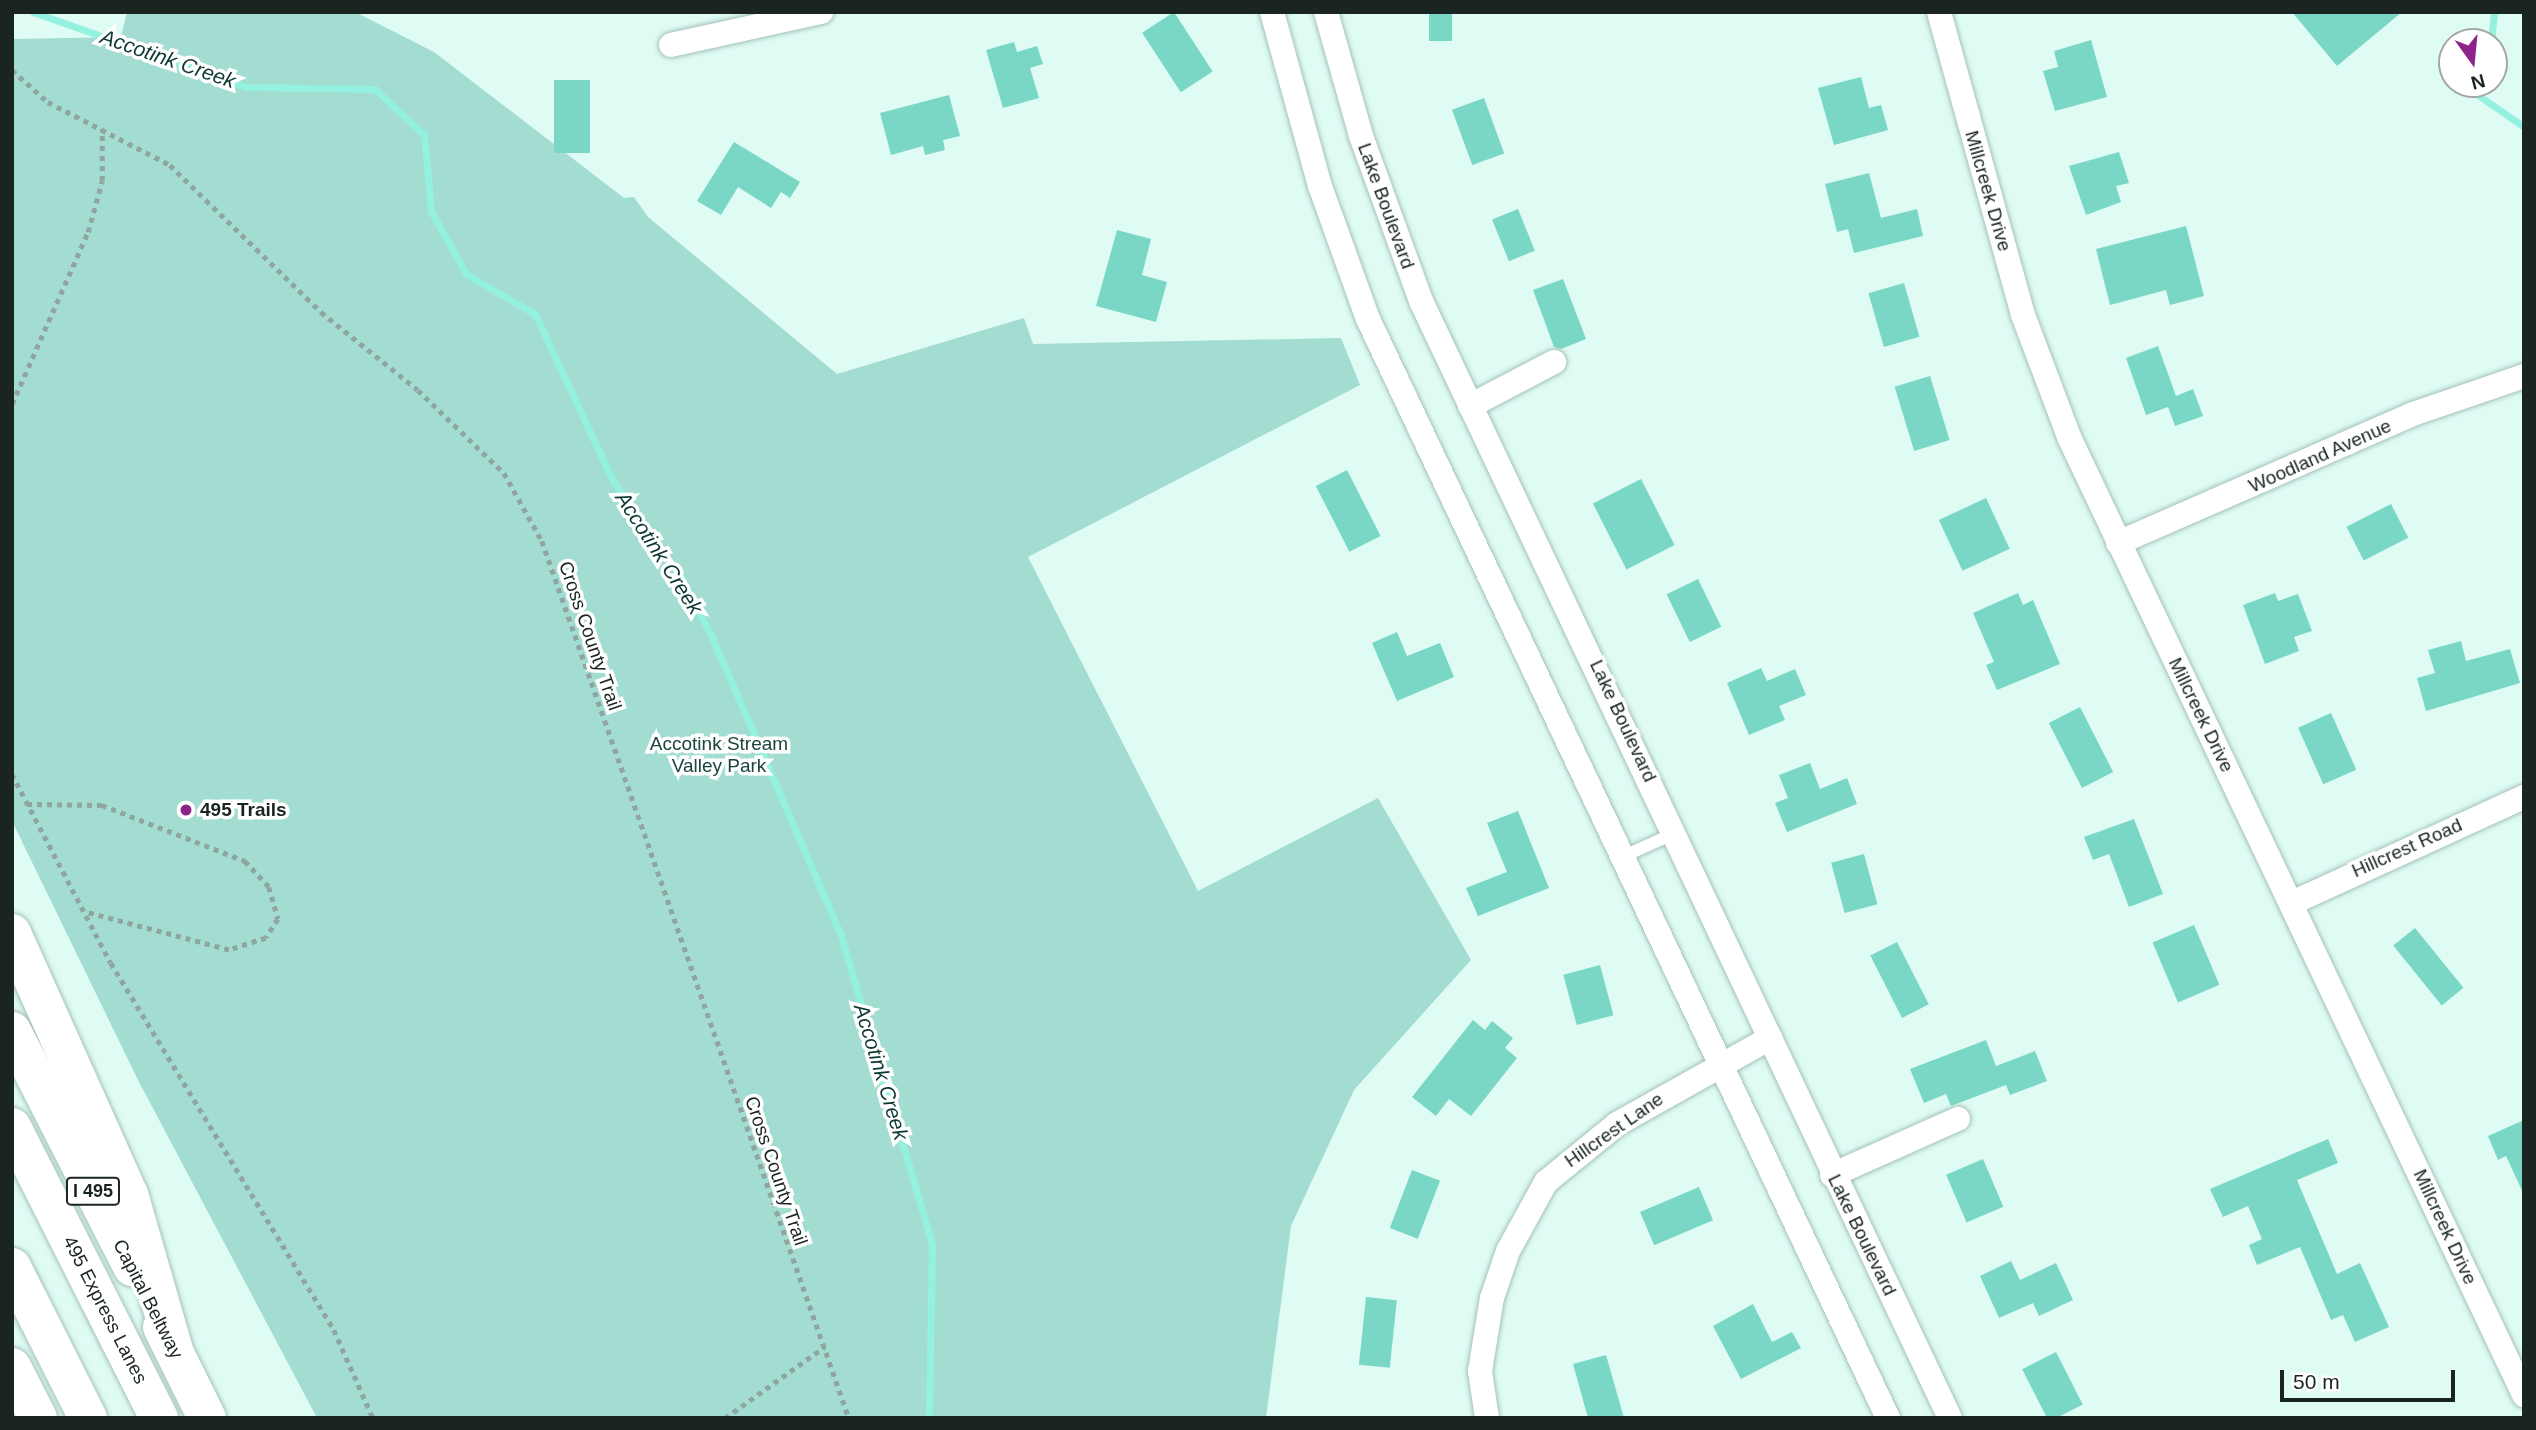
<!DOCTYPE html>
<style>
body{margin:0}
#map{position:relative;width:2536px;height:1430px;overflow:hidden;background:#defbf4;font-family:Arial,sans-serif}
div>[style]{position:absolute}
.green>*{inset:0;background:#a3dcd0}
.stream>*{height:7px;margin:-3.5px;padding:0 3.5px;transform-origin:3.5px;border-radius:3.5px;background:#94f1df}
.building>*{inset:0;background:#7ad7c5;transform-origin:0 0}
.path>*{height:4.5px;margin-top:-2.25px;transform-origin:0;background:repeating-linear-gradient(90deg,#8fa59f 0 5px,transparent 0 10px)}
.roads{filter:drop-shadow(0 0 2px #a4c1ba) drop-shadow(0 0 2px #a4c1ba)}
.lane>*{height:12px;margin:-6px;padding:0 6px;transform-origin:6px;border-radius:6px;background:#fff}
.street>*{height:24px;margin:-12px;padding:0 12px;transform-origin:12px;border-radius:12px;background:#fff}
.highway>*{height:38px;margin:-19px;padding:0 19px;transform-origin:19px;border-radius:19px;background:#fff}
.dots>*{width:19px;height:19px;translate:-50% -50%;box-sizing:border-box;border:4px solid #fff;border-radius:50%}
span{translate:-50% -50%;white-space:nowrap;text-align:center;line-height:1.15;-webkit-text-stroke:7px #fff;paint-order:stroke}
.shield-label span{padding:2px 5px;background:#fff;border:2px solid;border-radius:5px;-webkit-text-stroke-width:0}
.shield-label{font-size:18px;color:#1a2522;font-weight:700}
.street-label{font-size:19px;color:#1a2522}
.park-label{font-size:19px;color:#1a443d}
.poi-label{font-size:19px;color:#1a2522;font-weight:700}
.left{translate:0 -50%;text-align:left}
.water-label{font-size:21px;color:#0e3a33;font-style:italic}
.frame{position:absolute;inset:0;border:14px solid #1a2522;pointer-events:none}
.north{position:absolute;left:2438px;top:28px;width:70px;height:70px;box-sizing:border-box;background:#fff;border:2px solid #a3a8a7;border-radius:50%;rotate:165deg;font-size:19px;font-weight:700;line-height:28px;text-align:center;color:#1a2522}
.north::after{content:'';display:block;margin:auto;width:24px;height:32px;background:#8d2388;clip-path:polygon(50% 0,100% 100%,50% 72%,0 100%)}
.scale{position:absolute;left:2280px;top:1370px;width:175px;height:32px;box-sizing:border-box;border:4px solid #1a2522;border-top:0;padding-left:9px;font-size:21px;line-height:24px;white-space:nowrap;color:#1a2522;-webkit-text-stroke:5px #fff;paint-order:stroke}
</style>
<div id="map">
<div class="green">
<div style="clip-path:polygon(127px 12px,355px 12px,434px 52px,624px 198px,634px 197px,648px 217px,837px 374px,1024px 318px,1033px 344px,1341px 338px,1360px 385px,1028px 557px,1198px 891px,1378px 798px,1471px 960px,1354px 1090px,1291px 1226px,1266px 1418px,317px 1418px,138px 1080px,12px 821px,12px 39px,121px 37px)"></div>
</div>
<div class="stream">
<div style="left:33px;top:12px;width:226px;rotate:19.4deg"></div>
<div style="left:246px;top:87px;width:129px;rotate:0.9deg"></div>
<div style="left:375px;top:89px;width:67px;rotate:43.2deg"></div>
<div style="left:424px;top:135px;width:76px;rotate:84.7deg"></div>
<div style="left:431px;top:211px;width:72px;rotate:60.9deg"></div>
<div style="left:466px;top:274px;width:80px;rotate:30.1deg"></div>
<div style="left:535px;top:314px;width:184px;rotate:65deg"></div>
<div style="left:613px;top:481px;width:116px;rotate:54.8deg"></div>
<div style="left:680px;top:576px;width:67px;rotate:62.3deg"></div>
<div style="left:711px;top:635px;width:325px;rotate:66.6deg"></div>
<div style="left:840px;top:933px;width:324px;rotate:73.5deg"></div>
<div style="left:932px;top:1244px;width:174px;rotate:91deg"></div>
<div style="left:2491px;top:42px;width:30px;rotate:-84deg"></div>
<div style="left:2480px;top:84px;width:11px;rotate:100deg"></div>
<div style="left:2478px;top:95px;width:56px;rotate:34.8deg"></div>
</div>
<div class="building">
<div style="left:1174px;top:12px;width:71px;height:38px;rotate:57deg"></div>
<div style="left:1429px;top:12px;width:23px;height:29px"></div>
<div style="clip-path:polygon(2292px 12px,2402px 12px,2337px 66px)"></div>
<div style="clip-path:polygon(2091px 40px,2107px 97px,2055px 111px,2043px 71px,2058px 67px,2054px 51px)"></div>
<div style="clip-path:polygon(1014px 42px,1017px 52px,1037px 46px,1043px 64px,1030px 68px,1039px 98px,1003px 108px,986px 50px)"></div>
<div style="clip-path:polygon(1861px 77px,1869px 108px,1881px 105px,1888px 130px,1834px 145px,1818px 88px)"></div>
<div style="left:554px;top:80px;width:36px;height:73px"></div>
<div style="clip-path:polygon(949px 95px,960px 136px,943px 140px,945px 150px,925px 155px,923px 146px,891px 155px,880px 113px)"></div>
<div style="left:1484px;top:98px;width:59px;height:34px;rotate:70deg"></div>
<div style="clip-path:polygon(734px 142px,800px 182px,790px 198px,781px 192px,771px 208px,738px 187px,721px 215px,697px 201px)"></div>
<div style="clip-path:polygon(2119px 152px,2129px 183px,2116px 186px,2121px 202px,2086px 215px,2069px 166px)"></div>
<div style="clip-path:polygon(1869px 173px,1881px 218px,1917px 209px,1923px 236px,1854px 253px,1848px 229px,1837px 232px,1825px 184px)"></div>
<div style="left:1518px;top:209px;width:45px;height:28px;rotate:68deg"></div>
<div style="clip-path:polygon(2186px 226px,2204px 296px,2170px 305px,2166px 290px,2110px 305px,2096px 249px)"></div>
<div style="clip-path:polygon(1117px 230px,1151px 239px,1142px 275px,1167px 282px,1156px 322px,1096px 306px)"></div>
<div style="clip-path:polygon(1563px 279px,1586px 339px,1561px 349px,1554px 347px,1533px 290px)"></div>
<div style="left:1904px;top:283px;width:56px;height:37px;rotate:74deg"></div>
<div style="clip-path:polygon(2158px 346px,2176px 396px,2193px 389px,2203px 416px,2175px 426px,2168px 407px,2146px 415px,2126px 358px)"></div>
<div style="left:1930px;top:376px;width:67px;height:37px;rotate:73deg"></div>
<div style="left:1347px;top:470px;width:74px;height:35px;rotate:63deg"></div>
<div style="left:1641px;top:479px;width:74px;height:54px;rotate:63deg"></div>
<div style="left:1986px;top:498px;width:56px;height:52px;rotate:65deg"></div>
<div style="left:2391px;top:504px;width:38px;height:50px;rotate:63deg"></div>
<div style="left:1698px;top:579px;width:53px;height:35px;rotate:64deg"></div>
<div style="clip-path:polygon(2018px 593px,2023px 605px,2033px 600px,2060px 664px,1997px 690px,1986px 665px,1994px 662px,1973px 613px)"></div>
<div style="clip-path:polygon(2275px 593px,2278px 601px,2298px 594px,2312px 631px,2294px 637px,2299px 651px,2265px 664px,2243px 605px)"></div>
<div style="clip-path:polygon(1397px 632px,1407px 656px,1440px 643px,1454px 677px,1397px 701px,1372px 643px)"></div>
<div style="clip-path:polygon(2461px 641px,2466px 661px,2510px 649px,2520px 683px,2426px 711px,2417px 678px,2435px 673px,2428px 650px)"></div>
<div style="clip-path:polygon(1761px 668px,1767px 681px,1795px 669px,1806px 695px,1779px 706px,1785px 720px,1749px 735px,1727px 683px)"></div>
<div style="left:2080px;top:707px;width:73px;height:35px;rotate:63deg"></div>
<div style="left:2331px;top:713px;width:62px;height:36px;rotate:66deg"></div>
<div style="clip-path:polygon(1810px 763px,1820px 789px,1847px 778px,1857px 804px,1787px 832px,1775px 803px,1788px 798px,1779px 775px)"></div>
<div style="clip-path:polygon(1518px 811px,1549px 888px,1478px 916px,1466px 888px,1507px 872px,1487px 823px)"></div>
<div style="clip-path:polygon(2134px 819px,2163px 894px,2129px 907px,2109px 854px,2093px 860px,2084px 837px)"></div>
<div style="left:1864px;top:854px;width:52px;height:34px;rotate:75deg"></div>
<div style="left:2194px;top:925px;width:65px;height:45px;rotate:67deg"></div>
<div style="left:2415px;top:928px;width:77px;height:28px;rotate:51deg"></div>
<div style="left:1897px;top:942px;width:70px;height:30px;rotate:63deg"></div>
<div style="left:1600px;top:965px;width:52px;height:38px;rotate:75deg"></div>
<div style="clip-path:polygon(1473px 1020px,1485px 1030px,1492px 1021px,1513px 1038px,1505px 1048px,1517px 1058px,1471px 1116px,1449px 1099px,1436px 1116px,1412px 1097px)"></div>
<div style="clip-path:polygon(1986px 1040px,1996px 1066px,2035px 1051px,2047px 1081px,2010px 1095px,2006px 1085px,1951px 1106px,1946px 1094px,1924px 1103px,1910px 1069px)"></div>
<div style="clip-path:polygon(2524px 1120px,2524px 1195px,2506px 1156px,2498px 1160px,2488px 1136px)"></div>
<div style="clip-path:polygon(2328px 1139px,2338px 1163px,2297px 1180px,2337px 1274px,2360px 1263px,2389px 1327px,2355px 1342px,2343px 1315px,2331px 1320px,2300px 1247px,2257px 1265px,2249px 1245px,2262px 1239px,2248px 1206px,2223px 1217px,2210px 1189px)"></div>
<div style="left:1983px;top:1159px;width:52px;height:40px;rotate:67deg"></div>
<div style="left:1412px;top:1170px;width:30px;height:62px;rotate:21deg"></div>
<div style="left:1699px;top:1187px;width:36px;height:64px;rotate:67deg"></div>
<div style="clip-path:polygon(2011px 1261px,2020px 1280px,2056px 1263px,2073px 1300px,2039px 1316px,2033px 1303px,1999px 1318px,1980px 1276px)"></div>
<div style="left:1366px;top:1297px;width:31px;height:68px;rotate:6deg"></div>
<div style="clip-path:polygon(1753px 1304px,1772px 1342px,1792px 1332px,1801px 1348px,1741px 1379px,1713px 1326px)"></div>
<div style="left:2056px;top:1352px;width:59px;height:38px;rotate:63deg"></div>
<div style="clip-path:polygon(1606px 1355px,1624px 1418px,1588px 1418px,1573px 1364px)"></div>
</div>
<div class="path">
<div style="left:12px;top:70px;width:48px;rotate:41.6deg"></div>
<div style="left:48px;top:102px;width:137px;rotate:27.3deg"></div>
<div style="left:170px;top:165px;width:211px;rotate:44.2deg"></div>
<div style="left:321px;top:312px;width:124px;rotate:38.8deg"></div>
<div style="left:418px;top:390px;width:120px;rotate:44deg"></div>
<div style="left:504px;top:473px;width:78px;rotate:60.8deg"></div>
<div style="left:542px;top:541px;width:929px;rotate:70.71deg"></div>
<div style="left:12px;top:404px;width:188px;rotate:-66.2deg"></div>
<div style="left:88px;top:232px;width:53px;rotate:-74.6deg"></div>
<div style="left:102px;top:181px;width:52px;rotate:-90deg"></div>
<div style="left:12px;top:774px;width:213px;rotate:62.4deg"></div>
<div style="left:111px;top:963px;width:429px;rotate:58.7deg"></div>
<div style="left:334px;top:1330px;width:96px;rotate:66.1deg"></div>
<div style="left:27px;top:804px;width:75px;rotate:0.8deg"></div>
<div style="left:102px;top:805px;width:154px;rotate:21.4deg"></div>
<div style="left:245px;top:861px;width:35px;rotate:47deg"></div>
<div style="left:269px;top:887px;width:33px;rotate:74deg"></div>
<div style="left:278px;top:919px;width:22px;rotate:122deg"></div>
<div style="left:266px;top:938px;width:39px;rotate:162deg"></div>
<div style="left:229px;top:950px;width:149px;rotate:-165.2deg"></div>
<div style="left:725px;top:1418px;width:122px;rotate:-35.6deg"></div>
</div>
<div class="roads">
<div class="lane">
<div style="left:1624px;top:856px;width:56px;rotate:-24.3deg"></div>
</div>
<div class="street">
<div style="left:1272px;top:12px;width:180px;rotate:74.6deg"></div>
<div style="left:1320px;top:186px;width:141px;rotate:70.2deg"></div>
<div style="left:1368px;top:319px;width:1216px;rotate:64.68deg"></div>
<div style="left:1326px;top:12px;width:129px;rotate:74.2deg"></div>
<div style="left:1361px;top:136px;width:176px;rotate:70deg"></div>
<div style="left:1421px;top:301px;width:1236px;rotate:64.66deg"></div>
<div style="left:1939px;top:12px;width:314px;rotate:74.5deg"></div>
<div style="left:2023px;top:315px;width:130px;rotate:69.3deg"></div>
<div style="left:2069px;top:437px;width:1061px;rotate:64.59deg"></div>
<div style="left:671px;top:45px;width:154px;rotate:-12.4deg"></div>
<div style="left:1470px;top:406px;width:95px;rotate:-27.6deg"></div>
<div style="left:2118px;top:543px;width:322px;rotate:-23.6deg"></div>
<div style="left:2413px;top:414px;width:117px;rotate:-18.9deg"></div>
<div style="left:2292px;top:903px;width:255px;rotate:-24.6deg"></div>
<div style="left:1832px;top:1175px;width:138px;rotate:-24deg"></div>
<div style="left:1487px;top:1418px;width:48px;rotate:-98.5deg"></div>
<div style="left:1480px;top:1371px;width:74px;rotate:-80.7deg"></div>
<div style="left:1492px;top:1298px;width:50px;rotate:-71.2deg"></div>
<div style="left:1508px;top:1251px;width:79px;rotate:-61.2deg"></div>
<div style="left:1546px;top:1182px;width:92px;rotate:-39.2deg"></div>
<div style="left:1617px;top:1124px;width:176px;rotate:-29.3deg"></div>
</div>
<div class="highway">
<div style="left:12px;top:933px;width:286px;rotate:65.9deg"></div>
<div style="left:129px;top:1194px;width:162px;rotate:73.9deg"></div>
<div style="left:12px;top:1031px;width:265px;rotate:63deg"></div>
<div style="left:12px;top:1127px;width:326px;rotate:63.2deg"></div>
<div style="left:12px;top:1267px;width:169px;rotate:63.3deg"></div>
<div style="left:162px;top:1327px;width:102px;rotate:63.7deg"></div>
<div style="left:12px;top:1367px;width:57px;rotate:63deg"></div>
</div>
</div>
<div class="dots">
<div style="left:186px;top:810px;background:#8d2388"></div>
</div>
<div class="shield-label">
<span style="left:93px;top:1191px">I 495</span>
</div>
<div class="street-label">
<span style="left:1988px;top:191px;rotate:74deg">Millcreek Drive</span>
<span style="left:1386px;top:206px;rotate:70deg">Lake Boulevard</span>
<span style="left:2320px;top:456px;rotate:-24deg">Woodland Avenue</span>
<span style="left:590px;top:636px;rotate:71deg">Cross County Trail</span>
<span style="left:2201px;top:715px;rotate:64deg">Millcreek Drive</span>
<span style="left:1623px;top:721px;rotate:65deg">Lake Boulevard</span>
<span style="left:2407px;top:848px;rotate:-24deg">Hillcrest Road</span>
<span style="left:1614px;top:1130px;rotate:-35deg">Hillcrest Lane</span>
<span style="left:776px;top:1171px;rotate:71deg">Cross County Trail</span>
<span style="left:2445px;top:1227px;rotate:65deg">Millcreek Drive</span>
<span style="left:1862px;top:1235px;rotate:64deg">Lake Boulevard</span>
<span style="left:148px;top:1299px;rotate:63deg">Capital Beltway</span>
<span style="left:105px;top:1310px;rotate:63deg">495 Express Lanes</span>
</div>
<div class="park-label">
<span style="left:719px;top:755px">Accotink Stream<br>Valley Park</span>
</div>
<div class="poi-label">
<span class="left" style="left:200px;top:810px">495 Trails</span>
</div>
<div class="water-label">
<span style="left:168px;top:59px;rotate:19deg">Accotink Creek</span>
<span style="left:659px;top:553px;rotate:57deg">Accotink Creek</span>
<span style="left:881px;top:1072px;rotate:73deg">Accotink Creek</span>
</div>
<div class="frame"></div>
<div class="north">N</div>
<div class="scale">50 m</div>
</div>
